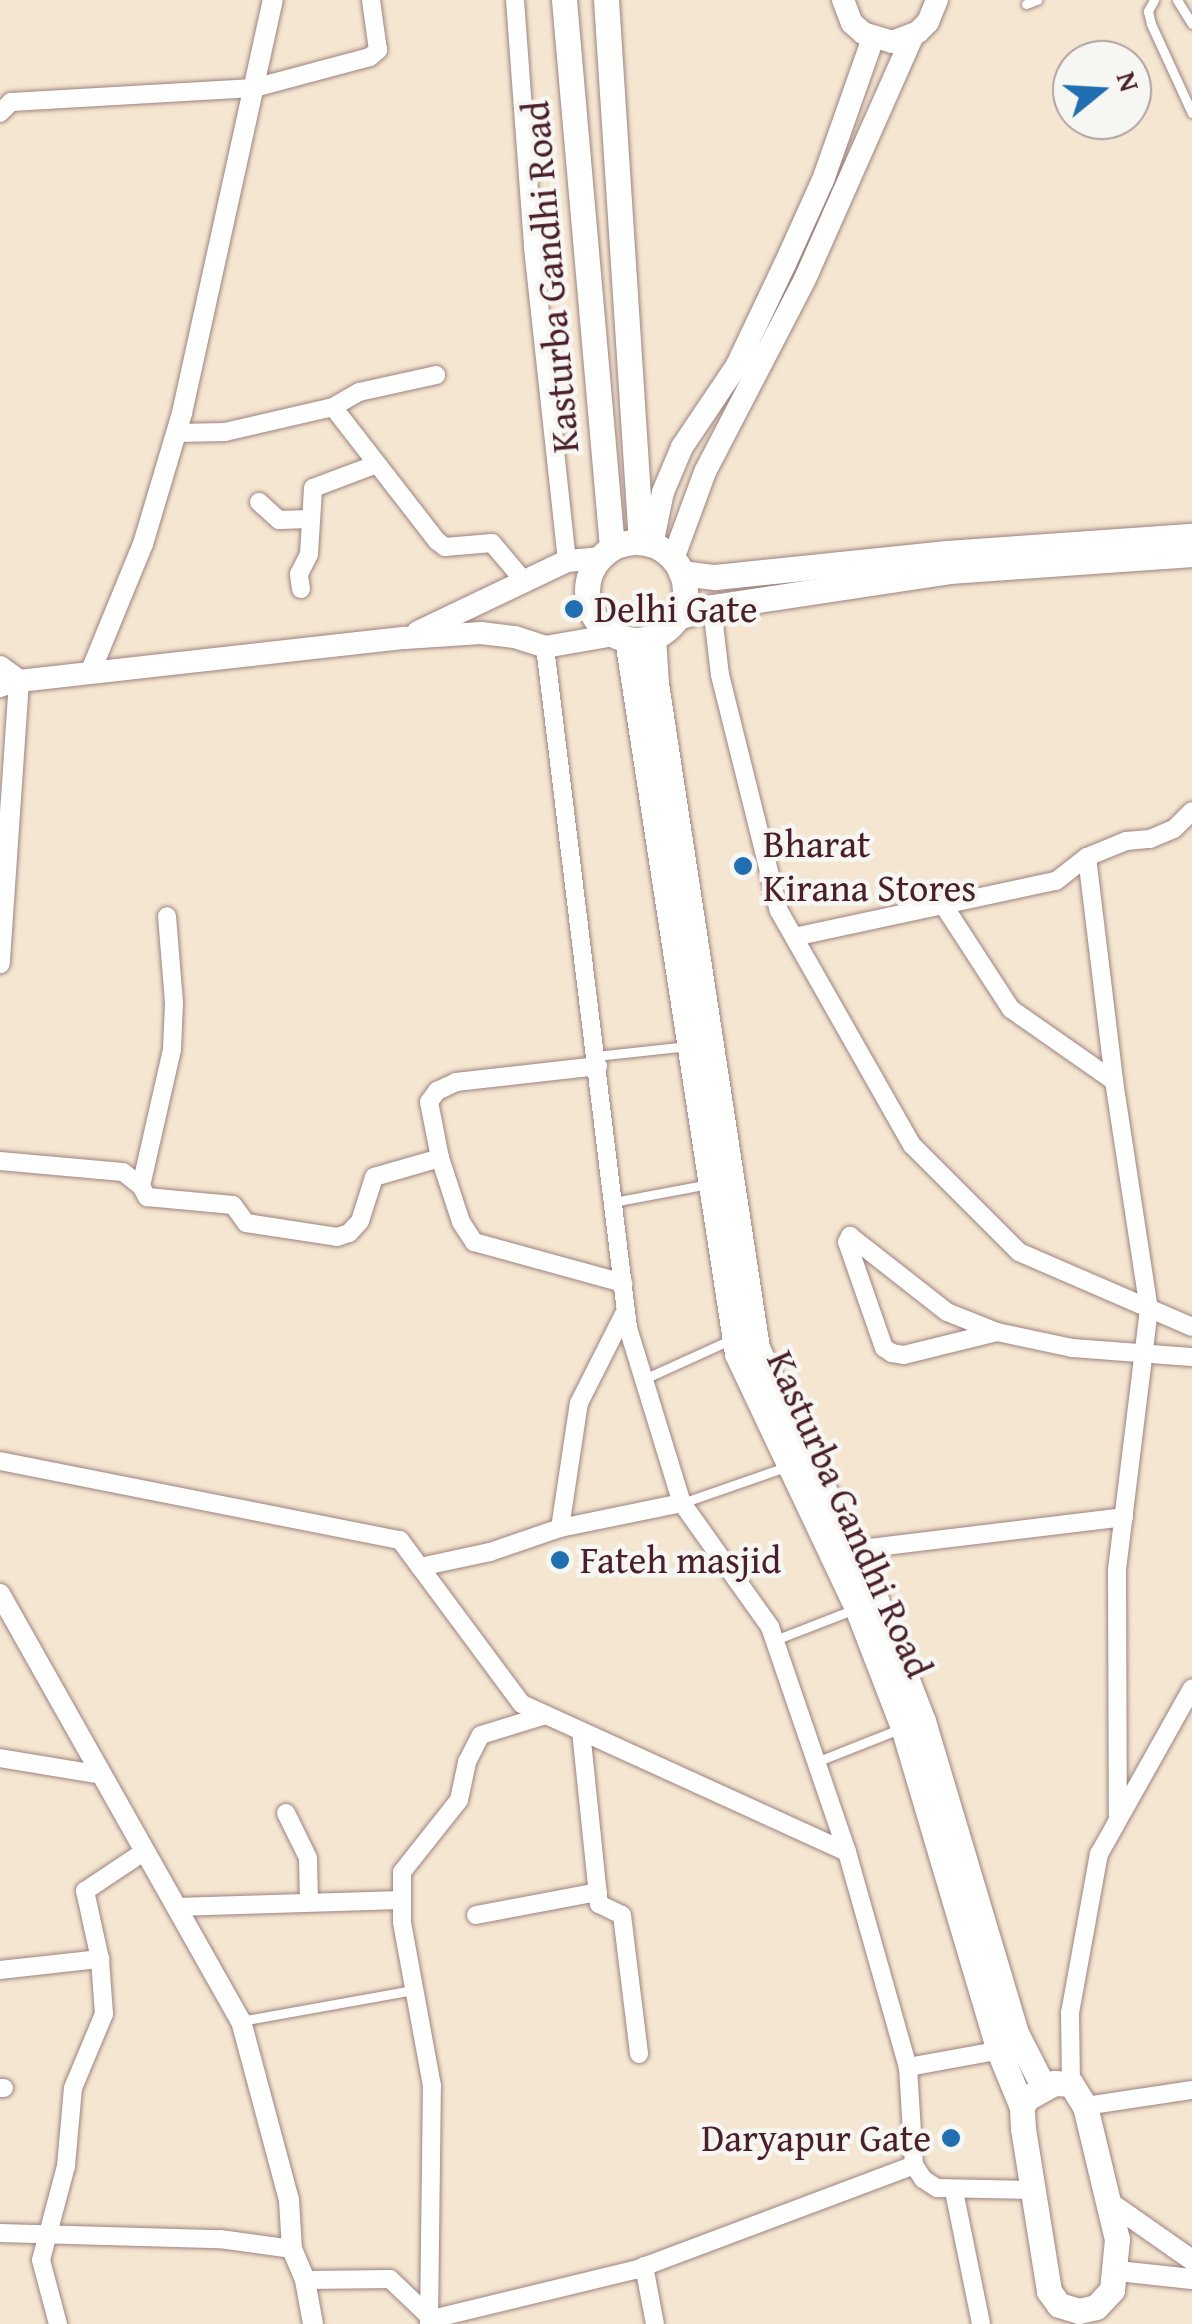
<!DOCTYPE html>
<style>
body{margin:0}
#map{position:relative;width:1192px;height:2324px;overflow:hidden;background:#f4e6d1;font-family:"Gentium Book Plus",serif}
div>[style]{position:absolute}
.roads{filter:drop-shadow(0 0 2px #9f827e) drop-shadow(0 0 2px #9f827e)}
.service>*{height:9px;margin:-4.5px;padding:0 4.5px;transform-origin:4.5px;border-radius:4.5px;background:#fff}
.minor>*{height:18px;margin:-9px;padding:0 9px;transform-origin:9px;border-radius:9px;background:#fff}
.tertiary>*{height:20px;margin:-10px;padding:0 10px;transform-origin:10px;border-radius:10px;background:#fff}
.secondary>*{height:22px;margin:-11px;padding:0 11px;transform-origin:11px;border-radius:11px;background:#fff}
.primary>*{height:25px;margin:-12.5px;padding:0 12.5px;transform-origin:12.5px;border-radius:12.5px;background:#fff}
.primary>.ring{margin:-12.5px;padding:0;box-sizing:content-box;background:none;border:25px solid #fff;border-radius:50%}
.dots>*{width:28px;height:28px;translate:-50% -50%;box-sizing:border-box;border:5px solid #f6f6f2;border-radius:50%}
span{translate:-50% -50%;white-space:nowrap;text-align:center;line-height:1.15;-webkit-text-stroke:9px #f6f6f2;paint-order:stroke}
.street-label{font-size:38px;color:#4a1f2b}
.poi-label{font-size:38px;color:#4a1f2b}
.left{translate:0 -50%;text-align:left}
.right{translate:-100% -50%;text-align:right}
.north{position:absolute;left:1052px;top:40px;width:100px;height:100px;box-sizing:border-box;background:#f6f6f2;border:2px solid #b1a0a2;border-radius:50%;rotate:72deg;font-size:28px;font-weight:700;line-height:40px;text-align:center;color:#4a1f2b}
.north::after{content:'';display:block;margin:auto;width:35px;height:45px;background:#1f6fb2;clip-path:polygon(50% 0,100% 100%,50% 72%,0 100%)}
</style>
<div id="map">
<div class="roads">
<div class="service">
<div style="left:1154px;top:0;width:13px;rotate:119deg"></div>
<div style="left:1148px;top:11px;width:13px;rotate:77deg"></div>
<div style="left:1151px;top:24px;width:98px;rotate:65.3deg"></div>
<div style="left:1177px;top:0;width:28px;rotate:58deg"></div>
<div style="left:1026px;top:4px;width:12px;rotate:-20deg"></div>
<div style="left:596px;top:1056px;width:93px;rotate:-6.2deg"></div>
<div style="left:613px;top:1202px;width:98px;rotate:-10.6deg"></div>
<div style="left:644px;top:1379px;width:97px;rotate:-24.4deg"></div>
<div style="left:682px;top:1503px;width:112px;rotate:-19.2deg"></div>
<div style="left:775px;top:1640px;width:86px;rotate:-21.2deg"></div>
<div style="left:816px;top:1762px;width:92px;rotate:-21.6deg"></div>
<div style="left:241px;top:2021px;width:176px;rotate:-10.2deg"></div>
</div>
<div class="minor">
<div style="left:515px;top:0;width:249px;rotate:85.8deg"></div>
<div style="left:533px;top:248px;width:315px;rotate:83.8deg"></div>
<div style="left:0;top:113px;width:16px;rotate:-45deg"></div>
<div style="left:11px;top:102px;width:243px;rotate:-3.3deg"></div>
<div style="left:254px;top:88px;width:120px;rotate:-15deg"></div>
<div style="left:370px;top:57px;width:11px;rotate:-41deg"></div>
<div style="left:378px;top:50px;width:50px;rotate:-98deg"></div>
<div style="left:333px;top:407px;width:30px;rotate:-30deg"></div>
<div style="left:359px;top:392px;width:79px;rotate:-12.4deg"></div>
<div style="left:177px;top:433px;width:48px;rotate:-1.2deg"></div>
<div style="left:225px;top:432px;width:111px;rotate:-13deg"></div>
<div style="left:333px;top:407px;width:170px;rotate:52.2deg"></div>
<div style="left:437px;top:541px;width:10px;rotate:37deg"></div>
<div style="left:445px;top:547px;width:47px;rotate:-4.9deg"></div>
<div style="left:492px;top:543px;width:50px;rotate:49.9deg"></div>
<div style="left:259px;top:502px;width:27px;rotate:42deg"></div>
<div style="left:279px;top:520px;width:31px;rotate:-2deg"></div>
<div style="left:301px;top:589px;width:15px;rotate:-98deg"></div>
<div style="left:299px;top:574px;width:22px;rotate:-63deg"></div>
<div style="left:309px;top:554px;width:66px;rotate:-86.5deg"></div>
<div style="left:313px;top:488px;width:68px;rotate:-20.6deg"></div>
<div style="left:712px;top:607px;width:68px;rotate:83.3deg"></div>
<div style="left:720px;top:675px;width:243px;rotate:76deg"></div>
<div style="left:779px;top:911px;width:269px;rotate:60.4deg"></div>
<div style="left:912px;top:1145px;width:151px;rotate:45deg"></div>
<div style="left:1019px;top:1252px;width:189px;rotate:23.4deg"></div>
<div style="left:545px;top:647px;width:686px;rotate:83.05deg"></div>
<div style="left:628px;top:1328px;width:183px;rotate:72.9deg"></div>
<div style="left:682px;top:1503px;width:152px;rotate:54.6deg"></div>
<div style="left:770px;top:1627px;width:238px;rotate:71.1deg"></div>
<div style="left:847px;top:1852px;width:223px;rotate:74.2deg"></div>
<div style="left:1087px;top:857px;width:226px;rotate:83.1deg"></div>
<div style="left:1114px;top:1081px;width:231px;rotate:81.3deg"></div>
<div style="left:1149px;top:1309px;width:263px;rotate:97deg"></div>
<div style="left:1117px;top:1570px;width:250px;rotate:89.8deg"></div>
<div style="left:944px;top:906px;width:123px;rotate:57deg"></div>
<div style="left:1011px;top:1009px;width:126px;rotate:35deg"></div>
<div style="left:794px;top:937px;width:268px;rotate:-12.1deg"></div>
<div style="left:1056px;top:881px;width:39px;rotate:-38deg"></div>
<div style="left:1087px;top:857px;width:42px;rotate:-22.3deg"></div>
<div style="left:1126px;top:841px;width:24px;rotate:-5deg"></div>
<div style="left:1150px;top:839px;width:26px;rotate:-23deg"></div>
<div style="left:1174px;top:829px;width:25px;rotate:-45deg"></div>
<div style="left:440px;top:1158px;width:67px;rotate:71.8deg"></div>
<div style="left:461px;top:1222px;width:24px;rotate:57deg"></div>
<div style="left:474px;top:1242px;width:155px;rotate:15.4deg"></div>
<div style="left:0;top:1161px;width:123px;rotate:5.1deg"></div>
<div style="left:123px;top:1172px;width:23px;rotate:38deg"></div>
<div style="left:141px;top:1186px;width:13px;rotate:61deg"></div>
<div style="left:147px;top:1197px;width:86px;rotate:5.3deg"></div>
<div style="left:233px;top:1205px;width:22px;rotate:54deg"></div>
<div style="left:246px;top:1223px;width:92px;rotate:8.7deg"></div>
<div style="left:337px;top:1237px;width:13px;rotate:-18deg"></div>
<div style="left:349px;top:1233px;width:16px;rotate:-47deg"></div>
<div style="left:360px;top:1221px;width:46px;rotate:-72.3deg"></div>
<div style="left:374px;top:1177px;width:69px;rotate:-16.1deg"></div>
<div style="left:440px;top:1158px;width:57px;rotate:-101.1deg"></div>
<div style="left:429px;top:1102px;width:14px;rotate:-54deg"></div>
<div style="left:437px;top:1091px;width:21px;rotate:-25deg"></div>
<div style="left:456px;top:1082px;width:143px;rotate:-6.4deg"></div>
<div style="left:141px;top:1186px;width:140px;rotate:-77.2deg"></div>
<div style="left:172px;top:1049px;width:46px;rotate:-87.5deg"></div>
<div style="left:174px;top:1003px;width:87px;rotate:-94.6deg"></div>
<div style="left:997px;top:1332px;width:96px;rotate:166.1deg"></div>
<div style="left:904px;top:1355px;width:12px;rotate:-171deg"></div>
<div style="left:892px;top:1353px;width:9px;rotate:-148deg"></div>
<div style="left:884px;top:1348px;width:112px;rotate:-109.2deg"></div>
<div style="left:847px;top:1242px;width:7px;rotate:-63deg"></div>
<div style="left:850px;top:1236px;width:123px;rotate:38.1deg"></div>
<div style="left:947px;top:1312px;width:54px;rotate:21.8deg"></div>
<div style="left:997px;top:1332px;width:77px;rotate:12deg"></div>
<div style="left:1072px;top:1348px;width:120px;rotate:4.3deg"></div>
<div style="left:0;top:1461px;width:408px;rotate:11.2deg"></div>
<div style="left:400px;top:1540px;width:204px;rotate:53.4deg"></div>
<div style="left:522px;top:1704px;width:357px;rotate:24.5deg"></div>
<div style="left:560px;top:1528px;width:125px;rotate:-11.6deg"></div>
<div style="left:852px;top:1550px;width:274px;rotate:-6.9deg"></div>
<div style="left:420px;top:1567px;width:72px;rotate:-12.1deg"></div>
<div style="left:490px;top:1552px;width:74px;rotate:-18.9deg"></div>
<div style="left:560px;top:1528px;width:126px;rotate:-81.4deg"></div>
<div style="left:579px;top:1403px;width:102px;rotate:-63.2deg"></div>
<div style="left:581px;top:1731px;width:174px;rotate:84.1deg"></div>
<div style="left:599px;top:1904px;width:25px;rotate:26deg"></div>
<div style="left:622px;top:1915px;width:140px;rotate:83deg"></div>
<div style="left:0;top:1758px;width:103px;rotate:9.5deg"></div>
<div style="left:286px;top:1813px;width:50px;rotate:63.9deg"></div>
<div style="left:308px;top:1858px;width:44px;rotate:88.7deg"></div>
<div style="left:176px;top:1907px;width:225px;rotate:-1.8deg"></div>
<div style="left:476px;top:1915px;width:124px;rotate:-10.7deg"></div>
<div style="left:0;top:1970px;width:101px;rotate:-6.3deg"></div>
<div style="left:1007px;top:2049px;width:101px;rotate:169.7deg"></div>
<div style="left:908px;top:2067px;width:98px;rotate:86.5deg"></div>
<div style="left:914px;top:2165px;width:17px;rotate:57deg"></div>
<div style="left:923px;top:2179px;width:17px;rotate:33deg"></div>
<div style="left:937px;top:2188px;width:95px;rotate:1.2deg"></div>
<div style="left:1071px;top:2084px;width:71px;rotate:-90.8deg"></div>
<div style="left:1070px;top:2013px;width:162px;rotate:-79.7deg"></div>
<div style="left:1099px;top:1854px;width:190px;rotate:-60.7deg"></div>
<div style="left:0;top:2088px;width:4px"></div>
<div style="left:1085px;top:2106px;width:108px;rotate:-8.5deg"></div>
<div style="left:954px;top:2191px;width:136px;rotate:78.5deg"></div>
<div style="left:0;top:2233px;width:220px;rotate:1.6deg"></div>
<div style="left:220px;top:2239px;width:73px;rotate:7.9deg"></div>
<div style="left:644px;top:2266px;width:59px;rotate:79.3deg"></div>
<div style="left:305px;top:2280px;width:85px;rotate:-0.7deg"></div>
<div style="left:390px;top:2279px;width:58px;rotate:43.6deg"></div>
<div style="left:432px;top:2319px;width:209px;rotate:-13.6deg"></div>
<div style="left:635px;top:2270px;width:298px;rotate:-20.6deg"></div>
<div style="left:58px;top:2324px;width:66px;rotate:-104.9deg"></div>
<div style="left:41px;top:2260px;width:97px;rotate:-75.1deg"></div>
<div style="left:66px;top:2166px;width:78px;rotate:-84.9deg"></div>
<div style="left:73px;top:2088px;width:80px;rotate:-67.3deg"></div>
<div style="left:104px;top:2014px;width:55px;rotate:-94.2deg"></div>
<div style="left:100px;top:1959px;width:70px;rotate:-102.4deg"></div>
<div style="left:85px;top:1891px;width:72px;rotate:-33.7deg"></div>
<div style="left:429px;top:2324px;width:238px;rotate:-89.3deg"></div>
<div style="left:432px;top:2086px;width:167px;rotate:-100.4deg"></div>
<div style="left:402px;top:1922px;width:50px;rotate:-90deg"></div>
<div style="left:402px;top:1872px;width:92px;rotate:-51.6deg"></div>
<div style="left:459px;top:1800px;width:39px;rotate:-78deg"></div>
<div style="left:467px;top:1762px;width:30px;rotate:-63deg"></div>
<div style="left:481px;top:1735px;width:68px;rotate:-17.1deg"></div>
</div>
<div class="tertiary">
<div style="left:90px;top:673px;width:139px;rotate:-67.7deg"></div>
<div style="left:143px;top:544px;width:137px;rotate:-73.4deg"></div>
<div style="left:182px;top:413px;width:423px;rotate:-77.6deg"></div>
<div style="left:0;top:687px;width:20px;rotate:-18deg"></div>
<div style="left:19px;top:681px;width:283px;rotate:93.9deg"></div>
<div style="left:0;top:1594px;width:490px;rotate:60.6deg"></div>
<div style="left:241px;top:2021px;width:185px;rotate:75deg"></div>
<div style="left:289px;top:2200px;width:49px;rotate:86.5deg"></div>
<div style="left:292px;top:2249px;width:34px;rotate:67deg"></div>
<div style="left:305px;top:2280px;width:45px;rotate:79.7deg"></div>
<div style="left:1112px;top:2204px;width:98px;rotate:35deg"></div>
<div style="left:1118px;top:2271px;width:74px;rotate:6.2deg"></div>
</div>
<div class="secondary">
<div style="left:843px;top:0;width:25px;rotate:69deg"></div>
<div style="left:852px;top:23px;width:15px;rotate:42deg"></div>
<div style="left:863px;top:33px;width:30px;rotate:17deg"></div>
<div style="left:892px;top:42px;width:28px;rotate:-21deg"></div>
<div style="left:918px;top:32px;width:14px;rotate:-45deg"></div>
<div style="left:928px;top:22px;width:24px;rotate:-68deg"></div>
<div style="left:652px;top:545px;width:54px;rotate:-78.3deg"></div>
<div style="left:663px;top:492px;width:49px;rotate:-67.1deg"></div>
<div style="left:682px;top:447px;width:99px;rotate:-56.1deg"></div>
<div style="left:737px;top:365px;width:112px;rotate:-64.6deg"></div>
<div style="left:785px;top:264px;width:92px;rotate:-65.7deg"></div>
<div style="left:823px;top:180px;width:151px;rotate:-70.6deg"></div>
<div style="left:673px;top:559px;width:93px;rotate:-69.8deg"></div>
<div style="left:705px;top:472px;width:217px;rotate:-62.6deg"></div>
<div style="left:805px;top:279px;width:267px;rotate:-66.1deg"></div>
<div style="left:418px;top:632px;width:165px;rotate:-25.5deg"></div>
<div style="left:567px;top:561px;width:33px;rotate:-5deg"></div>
<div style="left:0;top:667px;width:24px;rotate:36deg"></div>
<div style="left:19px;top:681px;width:388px;rotate:-6.4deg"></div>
<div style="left:405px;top:638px;width:76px;rotate:-3.8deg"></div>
<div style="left:481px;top:633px;width:34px;rotate:7deg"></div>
<div style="left:515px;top:637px;width:32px;rotate:18deg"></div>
<div style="left:545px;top:647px;width:70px;rotate:-9.9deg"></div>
</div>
<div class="primary">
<div style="left:564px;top:0;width:550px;rotate:84.99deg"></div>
<div style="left:606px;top:0;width:543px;rotate:86.31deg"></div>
<div class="ring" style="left:587px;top:542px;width:73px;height:73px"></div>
<div style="left:681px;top:573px;width:34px;rotate:7deg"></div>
<div style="left:715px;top:577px;width:233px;rotate:-5.9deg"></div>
<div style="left:947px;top:553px;width:246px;rotate:-4deg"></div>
<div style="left:677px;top:617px;width:36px;rotate:-16deg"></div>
<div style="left:712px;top:607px;width:240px;rotate:-8.6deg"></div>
<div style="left:949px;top:571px;width:244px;rotate:-4deg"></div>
<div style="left:653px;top:637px;width:46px;rotate:86.3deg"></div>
<div style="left:656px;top:683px;width:673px;rotate:81.36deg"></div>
<div style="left:757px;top:1348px;width:279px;rotate:64.7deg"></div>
<div style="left:876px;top:1600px;width:130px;rotate:68.8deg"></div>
<div style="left:923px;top:1721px;width:326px;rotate:73.4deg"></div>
<div style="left:1016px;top:2033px;width:59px;rotate:63deg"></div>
<div style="left:627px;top:639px;width:723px;rotate:81.25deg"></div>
<div style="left:737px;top:1354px;width:281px;rotate:64.7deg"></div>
<div style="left:857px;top:1608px;width:128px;rotate:68.9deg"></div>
<div style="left:903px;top:1727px;width:338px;rotate:73.5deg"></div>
<div style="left:999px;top:2051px;width:61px;rotate:67.7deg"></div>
<div style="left:1054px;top:2083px;width:17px;rotate:3deg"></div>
<div style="left:1071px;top:2084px;width:26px;rotate:58deg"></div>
<div style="left:1085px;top:2106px;width:137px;rotate:76.5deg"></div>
<div style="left:1117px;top:2239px;width:51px;rotate:95.6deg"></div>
<div style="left:1112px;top:2290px;width:23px;rotate:133deg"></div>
<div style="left:1096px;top:2307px;width:17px;rotate:167deg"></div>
<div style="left:1079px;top:2311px;width:21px;rotate:-163deg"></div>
<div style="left:1059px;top:2305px;width:17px;rotate:-126deg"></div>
<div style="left:1049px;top:2291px;width:164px;rotate:-99.1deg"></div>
<div style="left:1023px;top:2129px;width:22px;rotate:-93deg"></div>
<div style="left:1022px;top:2107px;width:10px;rotate:-61deg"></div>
<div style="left:1027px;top:2098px;width:31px;rotate:-29deg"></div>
</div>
</div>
<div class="dots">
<div style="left:574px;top:609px;background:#1f6fb2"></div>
<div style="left:743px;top:866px;background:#1f6fb2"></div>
<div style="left:560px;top:1560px;background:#1f6fb2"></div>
<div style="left:951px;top:2138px;background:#1f6fb2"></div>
</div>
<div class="street-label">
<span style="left:550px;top:277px;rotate:-95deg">Kasturba Gandhi Road</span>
<span style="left:850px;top:1514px;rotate:66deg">Kasturba Gandhi Road</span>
</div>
<div class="poi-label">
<span class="left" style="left:594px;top:609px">Delhi Gate</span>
<span class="left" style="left:763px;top:866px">Bharat<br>Kirana Stores</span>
<span class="left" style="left:580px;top:1560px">Fateh masjid</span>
<span class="right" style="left:931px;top:2138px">Daryapur Gate</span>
</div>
<div class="north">N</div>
</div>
